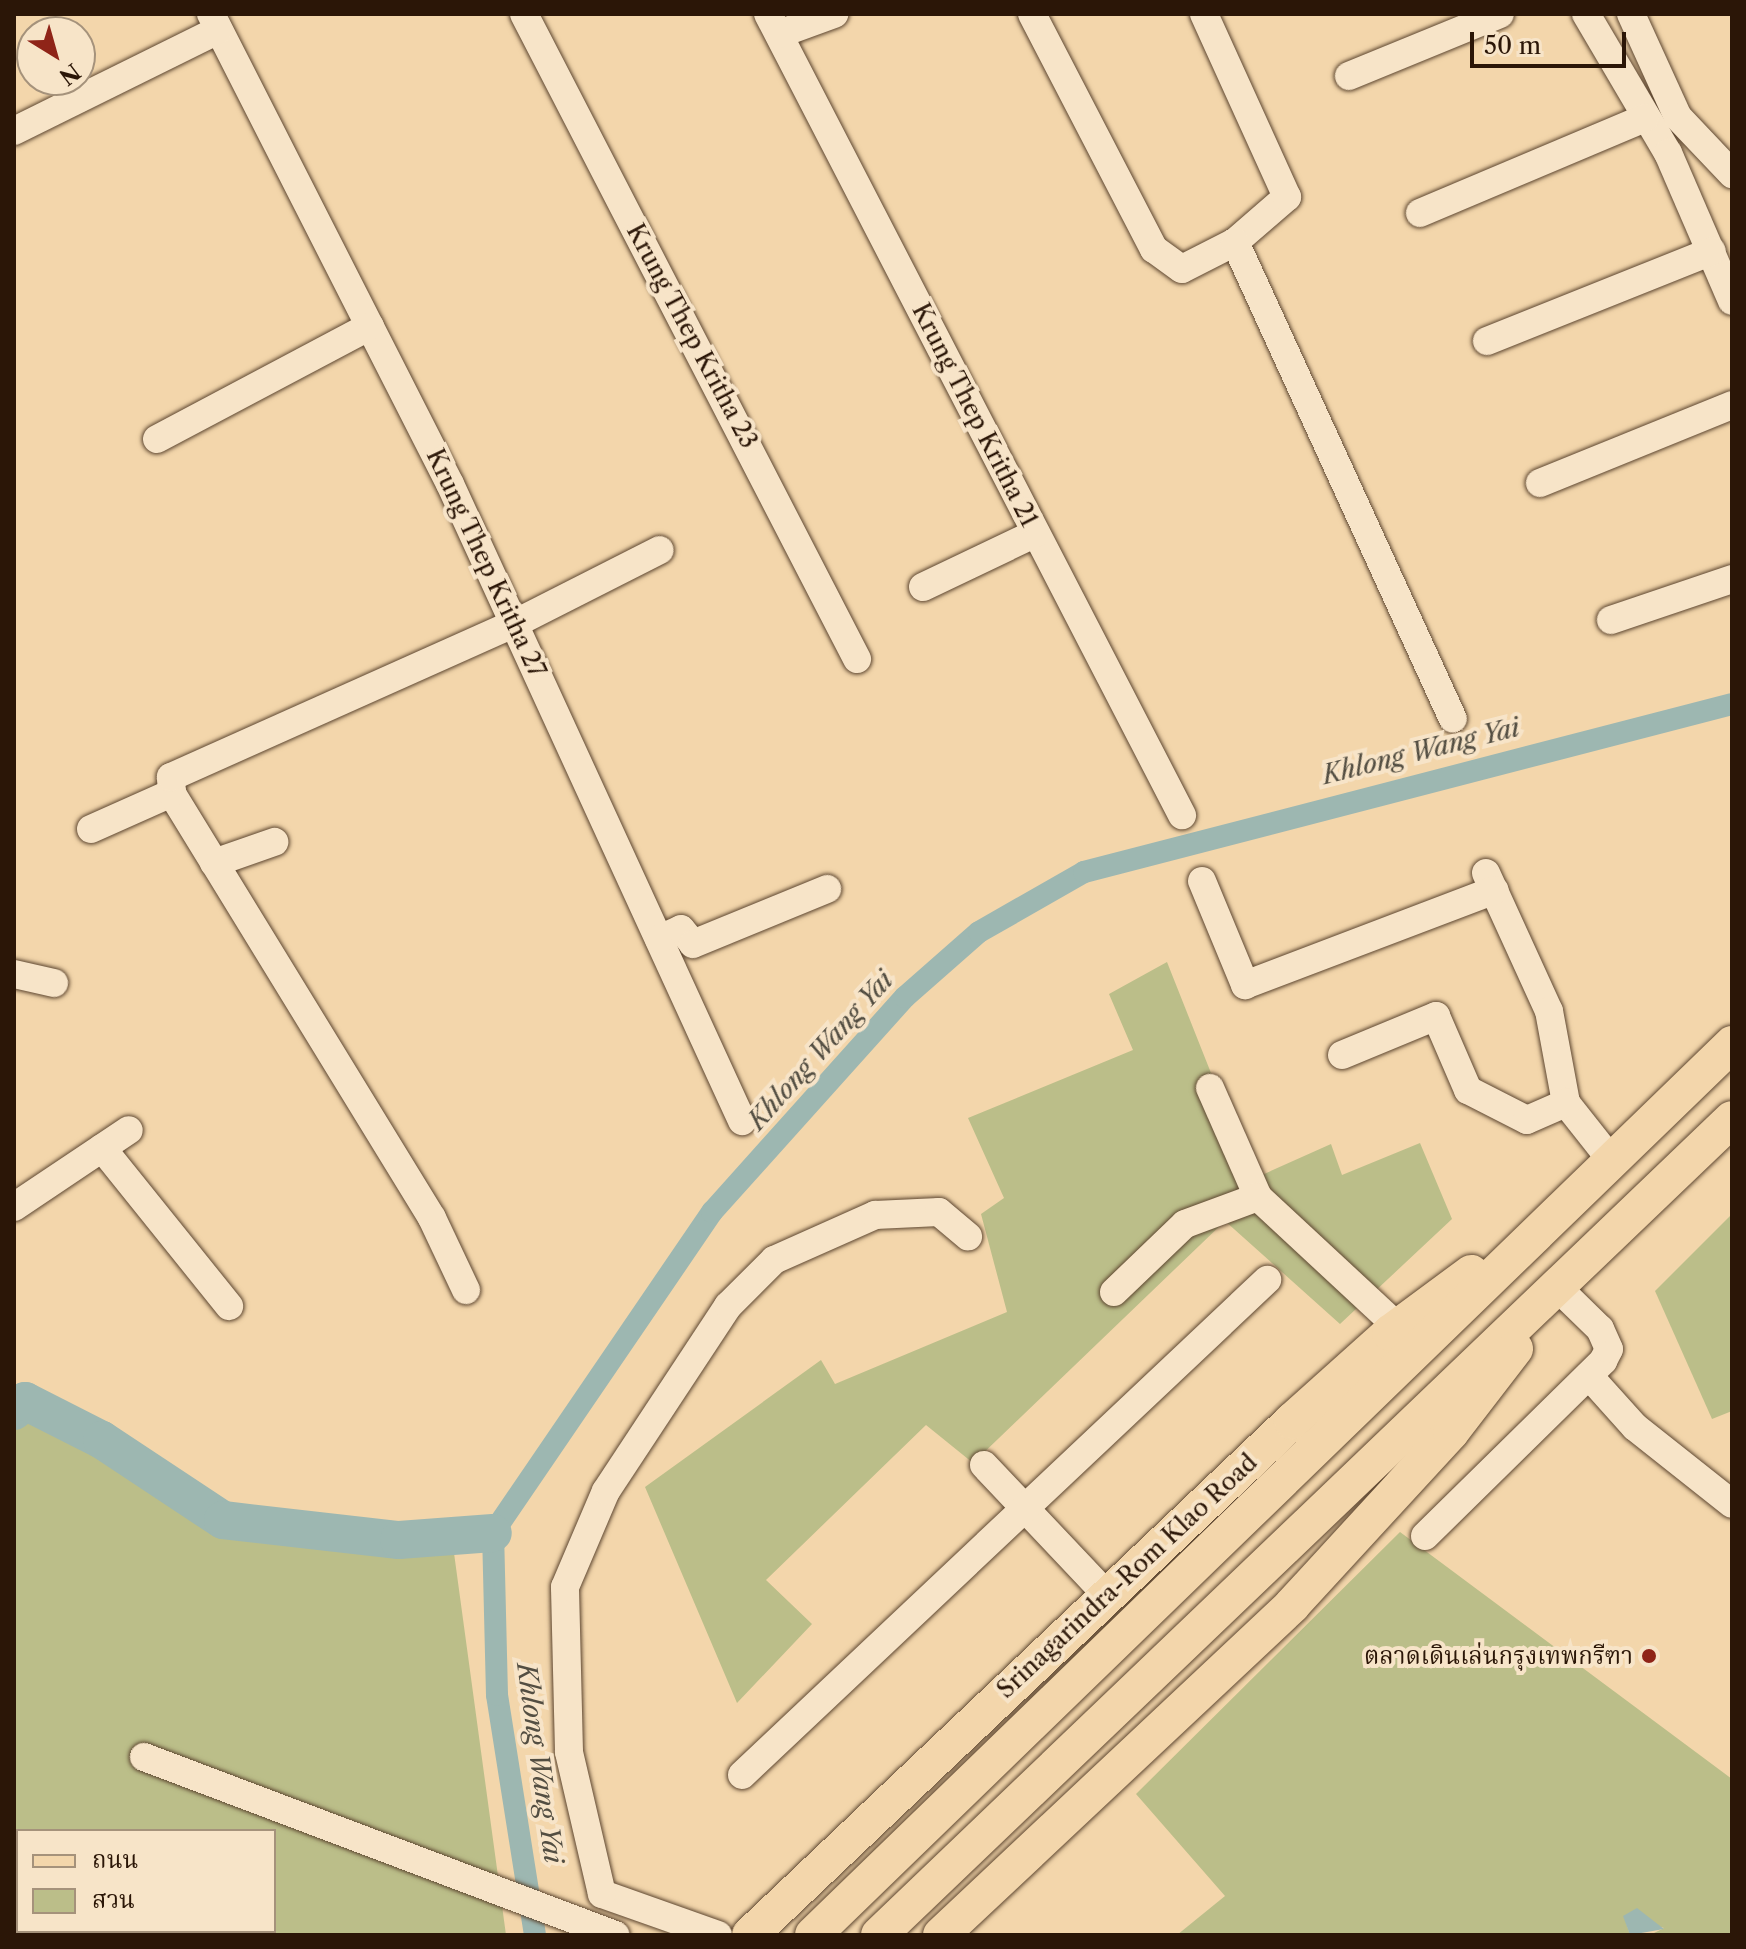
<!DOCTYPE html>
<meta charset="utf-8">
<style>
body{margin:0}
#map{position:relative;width:1746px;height:1949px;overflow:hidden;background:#f3d6ab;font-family:"Libre Caslon Text","Noto Serif Thai",serif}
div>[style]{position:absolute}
.green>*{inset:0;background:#bbbe89}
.water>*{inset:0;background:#9db7b1}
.canal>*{height:22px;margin:-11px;padding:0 11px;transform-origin:11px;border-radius:11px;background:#9db7b1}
.river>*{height:38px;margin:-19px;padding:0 19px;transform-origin:19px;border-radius:19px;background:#9db7b1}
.roads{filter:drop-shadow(0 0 2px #5d4630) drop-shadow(0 0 2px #5d4630)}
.minor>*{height:28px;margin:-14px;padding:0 14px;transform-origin:14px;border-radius:14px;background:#f7e4c8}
.major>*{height:36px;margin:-18px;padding:0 18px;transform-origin:18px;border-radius:18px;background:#f3d6ab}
.dots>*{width:22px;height:22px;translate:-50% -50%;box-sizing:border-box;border:4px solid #f7e4c8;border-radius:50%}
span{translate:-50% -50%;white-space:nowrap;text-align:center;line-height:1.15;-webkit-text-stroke:8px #f7e4c8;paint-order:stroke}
.street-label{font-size:24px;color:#2b1607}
.poi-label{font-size:24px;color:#2b1607}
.right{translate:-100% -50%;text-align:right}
.water-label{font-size:26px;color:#534e42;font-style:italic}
.frame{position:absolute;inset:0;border:16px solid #2b1607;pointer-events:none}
.legend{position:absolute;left:16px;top:1829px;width:260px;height:104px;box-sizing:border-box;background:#f7e4c8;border:2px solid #a5927b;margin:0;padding:10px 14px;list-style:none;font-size:24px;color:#2b1607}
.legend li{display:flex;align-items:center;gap:16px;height:40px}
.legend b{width:40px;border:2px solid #a5927b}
.north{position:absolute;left:16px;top:16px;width:80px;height:80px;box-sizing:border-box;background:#f7e4c8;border:2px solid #a5927b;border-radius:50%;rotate:143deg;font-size:22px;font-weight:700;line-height:32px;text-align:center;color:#2b1607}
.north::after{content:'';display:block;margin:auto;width:28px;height:36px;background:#8f2418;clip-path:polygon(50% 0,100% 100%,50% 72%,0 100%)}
.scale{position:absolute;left:1470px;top:32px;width:156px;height:36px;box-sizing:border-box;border:4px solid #2b1607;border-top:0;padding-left:10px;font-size:24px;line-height:28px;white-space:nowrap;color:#2b1607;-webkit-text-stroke:6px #f7e4c8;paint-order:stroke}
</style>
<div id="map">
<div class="green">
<div style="clip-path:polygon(1167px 962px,1253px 1179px,1331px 1144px,1342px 1175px,1420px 1143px,1452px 1219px,1340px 1324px,1225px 1221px,973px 1463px,926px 1425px,766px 1580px,812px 1624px,737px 1703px,645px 1487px,821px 1360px,835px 1384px,1007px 1312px,981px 1214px,1004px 1198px,968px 1118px,1133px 1050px,1109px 994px)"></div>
<div style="clip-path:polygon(1732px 1214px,1732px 1411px,1712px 1419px,1655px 1291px)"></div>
<div style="clip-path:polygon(evenodd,32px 1413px,228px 1534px,358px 1553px,454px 1553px,506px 1935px,14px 1935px,14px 1421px,32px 1413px,18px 1831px,274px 1831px,274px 1931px,18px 1931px,18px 1831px)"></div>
<div style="clip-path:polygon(1400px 1532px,1732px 1779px,1732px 1935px,1650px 1935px,1664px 1928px,1624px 1916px,1630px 1935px,1177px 1935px,1225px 1896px,1136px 1794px)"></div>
</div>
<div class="water">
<div style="clip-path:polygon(1637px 1908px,1664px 1929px,1630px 1935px,1623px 1916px)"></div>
</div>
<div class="canal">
<div style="left:535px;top:1935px;width:243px;rotate:-99deg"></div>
<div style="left:497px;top:1695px;width:162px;rotate:-91.4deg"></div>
<div style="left:493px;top:1533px;width:389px;rotate:-55.7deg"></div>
<div style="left:712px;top:1212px;width:289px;rotate:-48.1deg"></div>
<div style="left:905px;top:997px;width:98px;rotate:-41.3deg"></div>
<div style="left:979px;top:932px;width:121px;rotate:-29.7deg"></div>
<div style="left:1084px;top:872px;width:669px;rotate:-14.53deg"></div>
</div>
<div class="river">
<div style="left:14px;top:1411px;width:15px;rotate:-42deg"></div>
<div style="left:25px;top:1401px;width:86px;rotate:26.9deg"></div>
<div style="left:102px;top:1440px;width:145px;rotate:33.5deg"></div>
<div style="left:223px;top:1520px;width:177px;rotate:6.5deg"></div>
<div style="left:399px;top:1540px;width:94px;rotate:-4.3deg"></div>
</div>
<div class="roads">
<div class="minor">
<div style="left:211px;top:14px;width:527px;rotate:63.05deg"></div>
<div style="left:450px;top:484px;width:701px;rotate:65.37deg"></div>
<div style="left:524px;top:14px;width:726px;rotate:62.69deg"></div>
<div style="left:768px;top:14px;width:902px;rotate:62.67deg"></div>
<div style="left:1032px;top:14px;width:265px;rotate:62.6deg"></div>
<div style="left:1154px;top:249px;width:34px;rotate:36deg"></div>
<div style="left:1182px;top:269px;width:59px;rotate:-27deg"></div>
<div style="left:1235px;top:242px;width:69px;rotate:-40.9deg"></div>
<div style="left:1287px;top:197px;width:201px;rotate:-114.4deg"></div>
<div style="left:1586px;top:14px;width:161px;rotate:59.5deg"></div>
<div style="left:1668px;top:153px;width:161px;rotate:66.6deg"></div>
<div style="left:1631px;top:14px;width:113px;rotate:65.5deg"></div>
<div style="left:1678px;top:117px;width:79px;rotate:46.5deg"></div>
<div style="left:779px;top:34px;width:59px;rotate:-20deg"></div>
<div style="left:1349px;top:76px;width:163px;rotate:-22.3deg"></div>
<div style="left:14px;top:131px;width:228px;rotate:-26.3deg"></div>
<div style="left:1420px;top:213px;width:244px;rotate:-22.9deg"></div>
<div style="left:1235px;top:242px;width:524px;rotate:65.44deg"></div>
<div style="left:1487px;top:341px;width:242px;rotate:-21.8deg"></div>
<div style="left:157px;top:439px;width:241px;rotate:-27.9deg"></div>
<div style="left:1540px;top:483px;width:207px;rotate:-22.1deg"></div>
<div style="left:923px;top:587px;width:125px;rotate:-25.5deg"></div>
<div style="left:1611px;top:620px;width:128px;rotate:-18.7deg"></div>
<div style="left:91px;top:829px;width:89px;rotate:-24deg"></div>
<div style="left:214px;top:863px;width:64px;rotate:-19.3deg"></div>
<div style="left:1486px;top:873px;width:152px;rotate:65.5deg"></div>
<div style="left:1549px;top:1011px;width:94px;rotate:79.5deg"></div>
<div style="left:1566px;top:1103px;width:74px;rotate:51.6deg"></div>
<div style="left:1202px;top:881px;width:113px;rotate:67.5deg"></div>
<div style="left:1245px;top:985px;width:267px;rotate:-20.8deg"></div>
<div style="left:659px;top:939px;width:24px;rotate:-24deg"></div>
<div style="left:681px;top:929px;width:19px;rotate:51deg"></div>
<div style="left:693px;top:944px;width:145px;rotate:-22.3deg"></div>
<div style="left:14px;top:974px;width:41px;rotate:12.7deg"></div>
<div style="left:1342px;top:1055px;width:102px;rotate:-22.5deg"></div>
<div style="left:1436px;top:1016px;width:81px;rotate:66.6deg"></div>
<div style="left:1468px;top:1090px;width:66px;rotate:27deg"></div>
<div style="left:1527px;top:1120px;width:43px;rotate:-23.6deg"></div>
<div style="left:1210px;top:1088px;width:119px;rotate:66.2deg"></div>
<div style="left:1258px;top:1197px;width:191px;rotate:42.9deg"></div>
<div style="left:102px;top:1148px;width:203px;rotate:51.2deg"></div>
<div style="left:14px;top:1207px;width:138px;rotate:-33.8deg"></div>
<div style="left:466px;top:1290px;width:80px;rotate:-115.3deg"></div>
<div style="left:432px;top:1218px;width:498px;rotate:-121.5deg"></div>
<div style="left:172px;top:793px;width:16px;rotate:-94deg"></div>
<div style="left:171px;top:777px;width:378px;rotate:-24.1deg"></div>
<div style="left:516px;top:623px;width:161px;rotate:-26.9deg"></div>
<div style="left:1114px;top:1292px;width:98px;rotate:-43.8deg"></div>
<div style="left:1185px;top:1224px;width:78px;rotate:-20.3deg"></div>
<div style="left:1590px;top:1377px;width:67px;rotate:48deg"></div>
<div style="left:1635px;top:1427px;width:124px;rotate:38.4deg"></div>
<div style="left:984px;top:1465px;width:179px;rotate:46.6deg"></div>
<div style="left:1425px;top:1536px;width:250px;rotate:-44.5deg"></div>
<div style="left:1603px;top:1361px;width:13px;rotate:-63deg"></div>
<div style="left:1609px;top:1349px;width:22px;rotate:-114deg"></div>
<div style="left:1600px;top:1329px;width:56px;rotate:-135.7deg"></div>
<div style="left:144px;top:1757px;width:504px;rotate:20.7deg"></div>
<div style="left:742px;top:1775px;width:722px;rotate:-43.32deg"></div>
<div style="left:718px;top:1935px;width:123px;rotate:-160.5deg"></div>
<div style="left:602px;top:1894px;width:146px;rotate:-103.1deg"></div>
<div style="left:569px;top:1752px;width:165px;rotate:-91.4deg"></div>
<div style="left:565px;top:1587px;width:104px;rotate:-66.9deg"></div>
<div style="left:606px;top:1491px;width:222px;rotate:-56.6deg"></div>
<div style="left:728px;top:1306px;width:65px;rotate:-45deg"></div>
<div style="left:774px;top:1260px;width:111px;rotate:-24deg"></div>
<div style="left:875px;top:1215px;width:64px;rotate:-2.7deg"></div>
<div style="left:939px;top:1212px;width:38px;rotate:40deg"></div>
</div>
<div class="major">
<div style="left:750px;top:1935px;width:747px;rotate:-43.48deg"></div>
<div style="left:1292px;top:1421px;width:132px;rotate:-41.9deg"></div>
<div style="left:1390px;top:1333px;width:101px;rotate:-36.5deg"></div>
<div style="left:813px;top:1935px;width:1280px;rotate:-44.11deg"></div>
<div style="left:879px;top:1935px;width:1180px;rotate:-43.73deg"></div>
<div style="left:941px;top:1935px;width:482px;rotate:-43.2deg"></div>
<div style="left:1292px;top:1605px;width:235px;rotate:-47.4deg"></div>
<div style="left:1451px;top:1432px;width:105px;rotate:-52.4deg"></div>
</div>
</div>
<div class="dots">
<div style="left:1649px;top:1656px;background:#8f2418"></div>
</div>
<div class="street-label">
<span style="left:692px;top:336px;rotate:62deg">Krung Thep Kritha 23</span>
<span style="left:975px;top:415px;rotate:63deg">Krung Thep Kritha 21</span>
<span style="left:486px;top:563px;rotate:65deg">Krung Thep Kritha 27</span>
<span style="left:1127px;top:1576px;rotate:-43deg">Srinagarindra-Rom Klao Road</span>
</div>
<div class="poi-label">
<span class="right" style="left:1633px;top:1656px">ตลาดเดินเล่นกรุงเทพกรีฑา</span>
</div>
<div class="water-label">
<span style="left:1421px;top:752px;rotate:-14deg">Khlong Wang Yai</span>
<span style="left:821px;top:1051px;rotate:-48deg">Khlong Wang Yai</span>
<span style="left:539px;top:1763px;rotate:82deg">Khlong Wang Yai</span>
</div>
<div class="frame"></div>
<ul class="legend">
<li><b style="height:10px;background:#f3d6ab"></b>ถนน</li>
<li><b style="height:22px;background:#bbbe89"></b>สวน</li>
</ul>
<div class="north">N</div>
<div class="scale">50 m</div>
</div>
